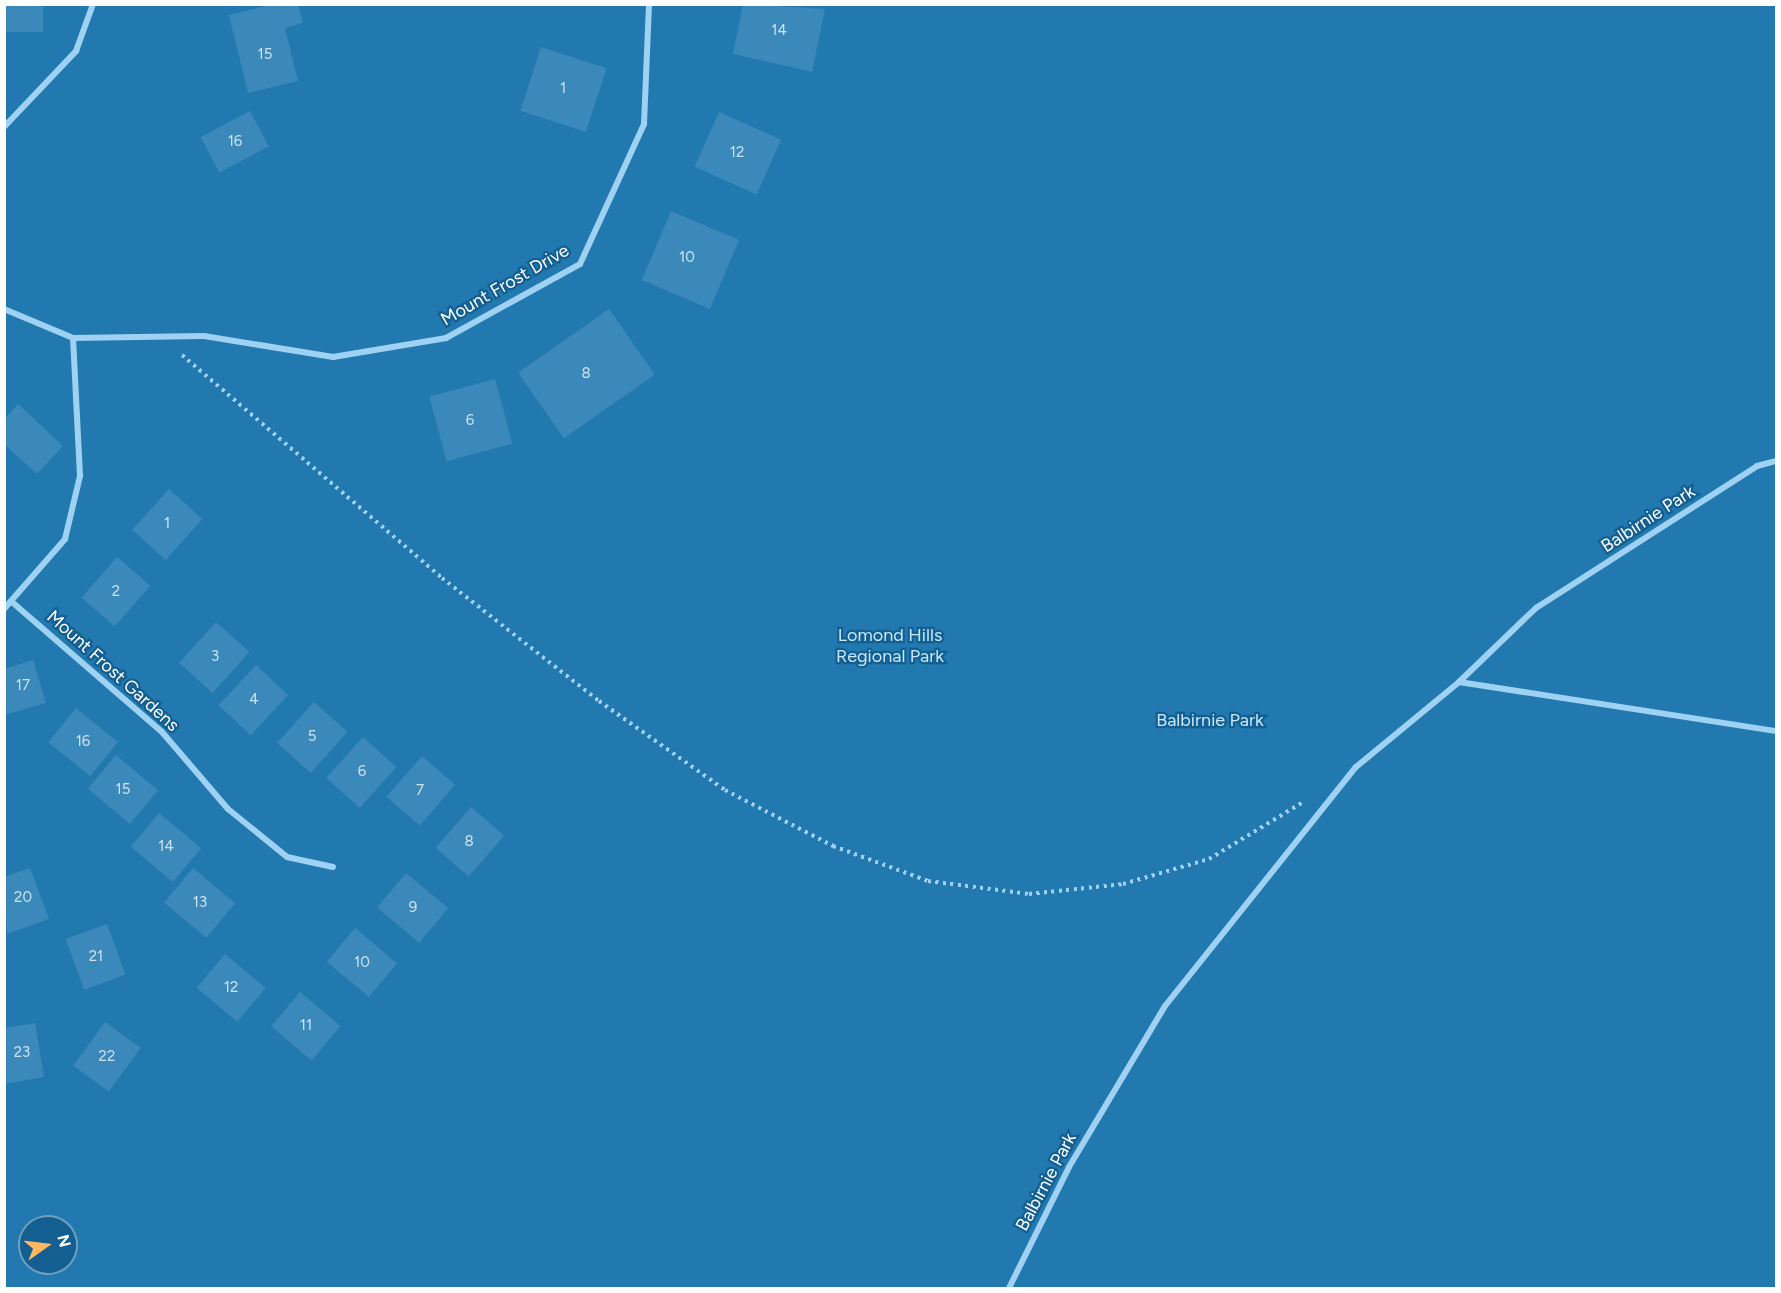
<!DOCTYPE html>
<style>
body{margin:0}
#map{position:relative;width:1781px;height:1293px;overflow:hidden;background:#135f92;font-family:Figtree,sans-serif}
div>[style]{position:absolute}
.green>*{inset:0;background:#2179af}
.building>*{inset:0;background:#3b89ba;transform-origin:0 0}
.path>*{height:4px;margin-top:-2px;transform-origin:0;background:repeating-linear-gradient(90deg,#9fd2f2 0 3px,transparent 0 7.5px)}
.minor>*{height:6px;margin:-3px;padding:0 3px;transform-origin:3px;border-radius:3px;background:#9fd2f2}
span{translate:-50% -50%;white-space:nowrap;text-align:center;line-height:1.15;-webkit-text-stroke:4.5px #135f92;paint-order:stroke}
.number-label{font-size:15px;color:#cee2ee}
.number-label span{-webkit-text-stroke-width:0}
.street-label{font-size:18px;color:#fff}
.park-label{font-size:18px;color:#c7e8fd}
.frame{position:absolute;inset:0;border:6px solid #fff;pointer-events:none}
.north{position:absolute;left:18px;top:1215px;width:60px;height:60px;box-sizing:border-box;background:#135f92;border:2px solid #719fbe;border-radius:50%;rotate:76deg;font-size:16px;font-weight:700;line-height:24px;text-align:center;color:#fff}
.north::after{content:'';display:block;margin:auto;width:21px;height:27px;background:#ffb760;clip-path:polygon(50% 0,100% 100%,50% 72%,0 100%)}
</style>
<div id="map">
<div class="green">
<div style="clip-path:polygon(evenodd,5px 5px,1776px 5px,1776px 1288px,5px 1288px,5px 5px,30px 1227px,66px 1227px,66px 1263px,30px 1263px,30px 1227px)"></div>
</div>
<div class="building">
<div style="clip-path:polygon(274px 4px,298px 5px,303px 23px,285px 28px,298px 81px,248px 93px,229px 15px)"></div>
<div style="clip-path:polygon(743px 4px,825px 9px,812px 72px,733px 54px)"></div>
<div style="left:4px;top:5px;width:39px;height:27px"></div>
<div style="left:541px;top:47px;width:69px;height:67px;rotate:18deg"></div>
<div style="left:250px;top:111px;width:40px;height:56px;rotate:62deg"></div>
<div style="left:719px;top:112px;width:68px;height:60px;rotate:24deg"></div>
<div style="left:671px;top:211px;width:74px;height:75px;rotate:23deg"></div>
<div style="left:609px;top:309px;width:80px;height:111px;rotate:55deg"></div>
<div style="left:495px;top:379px;width:67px;height:68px;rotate:75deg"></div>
<div style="clip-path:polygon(18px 404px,63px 446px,37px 474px,4px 444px,4px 420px)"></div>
<div style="left:169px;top:489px;width:45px;height:55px;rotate:42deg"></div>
<div style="left:117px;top:557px;width:44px;height:54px;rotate:41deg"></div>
<div style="left:216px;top:622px;width:45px;height:55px;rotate:42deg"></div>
<div style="clip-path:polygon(33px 660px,46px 703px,4px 715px,4px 669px)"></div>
<div style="left:256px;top:665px;width:44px;height:55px;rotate:43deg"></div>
<div style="left:314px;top:702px;width:45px;height:55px;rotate:42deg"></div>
<div style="left:76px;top:708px;width:54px;height:44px;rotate:39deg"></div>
<div style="left:363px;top:737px;width:45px;height:55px;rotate:42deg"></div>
<div style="left:116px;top:755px;width:55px;height:44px;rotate:40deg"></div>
<div style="left:422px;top:756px;width:44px;height:54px;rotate:41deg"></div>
<div style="left:471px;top:807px;width:44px;height:54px;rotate:41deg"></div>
<div style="left:159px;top:813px;width:55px;height:44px;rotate:40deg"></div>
<div style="clip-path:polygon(30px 868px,49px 919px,7px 934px,4px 877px)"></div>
<div style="left:193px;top:868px;width:55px;height:45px;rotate:40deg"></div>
<div style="left:406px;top:873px;width:55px;height:45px;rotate:40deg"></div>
<div style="left:107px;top:924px;width:54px;height:44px;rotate:70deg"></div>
<div style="left:355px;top:928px;width:55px;height:44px;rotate:40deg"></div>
<div style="left:225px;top:954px;width:53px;height:44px;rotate:40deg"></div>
<div style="left:300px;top:992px;width:53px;height:45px;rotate:40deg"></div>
<div style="left:105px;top:1022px;width:44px;height:54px;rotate:36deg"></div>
<div style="clip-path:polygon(35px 1023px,44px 1077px,4px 1084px,4px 1028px)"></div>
</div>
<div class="path">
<div style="left:182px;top:355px;width:343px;rotate:40.6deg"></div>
<div style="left:442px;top:578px;width:199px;rotate:38.1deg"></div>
<div style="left:599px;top:701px;width:154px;rotate:35.2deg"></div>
<div style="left:725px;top:790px;width:122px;rotate:27.4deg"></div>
<div style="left:833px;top:846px;width:101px;rotate:20.2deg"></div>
<div style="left:928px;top:881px;width:102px;rotate:7.3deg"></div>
<div style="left:1029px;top:894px;width:95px;rotate:-6.1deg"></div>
<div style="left:1123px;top:884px;width:90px;rotate:-16.2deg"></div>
<div style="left:1209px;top:859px;width:110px;rotate:-31.2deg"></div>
</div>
<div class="minor">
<div style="left:4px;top:127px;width:105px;rotate:-46.5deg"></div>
<div style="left:76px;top:51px;width:50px;rotate:-70.1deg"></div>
<div style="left:4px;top:309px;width:75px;rotate:22.8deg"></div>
<div style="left:73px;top:338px;width:131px;rotate:-0.9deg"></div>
<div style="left:204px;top:336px;width:131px;rotate:9.2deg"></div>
<div style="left:333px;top:357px;width:115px;rotate:-9.5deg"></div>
<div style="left:446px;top:338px;width:153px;rotate:-28.9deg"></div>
<div style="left:580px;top:264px;width:154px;rotate:-65.4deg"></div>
<div style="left:644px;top:124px;width:120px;rotate:-87.6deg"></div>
<div style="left:12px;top:602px;width:198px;rotate:40.9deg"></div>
<div style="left:162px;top:732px;width:101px;rotate:49.4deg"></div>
<div style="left:228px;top:809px;width:76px;rotate:39.1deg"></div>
<div style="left:287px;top:857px;width:47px;rotate:12.3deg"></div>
<div style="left:4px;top:609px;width:93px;rotate:-48.9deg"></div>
<div style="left:65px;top:539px;width:65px;rotate:-76.6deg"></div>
<div style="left:80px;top:476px;width:138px;rotate:-92.9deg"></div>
<div style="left:1459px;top:682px;width:321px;rotate:8.8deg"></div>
<div style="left:1009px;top:1288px;width:135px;rotate:-63.6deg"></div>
<div style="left:1069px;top:1167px;width:187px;rotate:-59.2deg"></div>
<div style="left:1165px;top:1006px;width:306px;rotate:-51.4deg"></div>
<div style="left:1356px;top:767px;width:134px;rotate:-39.5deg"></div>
<div style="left:1459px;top:682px;width:107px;rotate:-43.9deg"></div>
<div style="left:1536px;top:608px;width:263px;rotate:-32.7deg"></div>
<div style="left:1757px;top:466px;width:20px;rotate:-15deg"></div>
</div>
<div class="number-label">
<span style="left:779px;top:31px">14</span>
<span style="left:265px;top:55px">15</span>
<span style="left:563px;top:89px">1</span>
<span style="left:235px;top:142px">16</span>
<span style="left:737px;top:153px">12</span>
<span style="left:687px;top:258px">10</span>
<span style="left:586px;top:374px">8</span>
<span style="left:470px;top:421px">6</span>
<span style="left:167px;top:524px">1</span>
<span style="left:116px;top:592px">2</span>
<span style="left:215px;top:657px">3</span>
<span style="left:23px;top:686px">17</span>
<span style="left:254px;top:700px">4</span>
<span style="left:312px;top:737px">5</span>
<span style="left:83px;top:742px">16</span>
<span style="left:362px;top:772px">6</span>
<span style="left:123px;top:790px">15</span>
<span style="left:420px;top:791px">7</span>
<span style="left:469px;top:842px">8</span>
<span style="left:166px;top:847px">14</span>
<span style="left:23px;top:898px">20</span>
<span style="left:200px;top:903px">13</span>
<span style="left:413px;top:908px">9</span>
<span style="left:96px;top:957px">21</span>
<span style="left:362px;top:963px">10</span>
<span style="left:231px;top:988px">12</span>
<span style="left:306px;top:1026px">11</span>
<span style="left:22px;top:1053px">23</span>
<span style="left:107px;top:1057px">22</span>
</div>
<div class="street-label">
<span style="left:505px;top:285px;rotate:-30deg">Mount Frost Drive</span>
<span style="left:1648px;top:519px;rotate:-33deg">Balbirnie Park</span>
<span style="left:113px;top:671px;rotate:42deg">Mount Frost Gardens</span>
<span style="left:1046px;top:1182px;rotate:-62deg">Balbirnie Park</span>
</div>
<div class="park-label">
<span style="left:890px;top:646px">Lomond Hills<br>Regional Park</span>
<span style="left:1210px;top:720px">Balbirnie Park</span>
</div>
<div class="frame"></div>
<div class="north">N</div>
</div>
